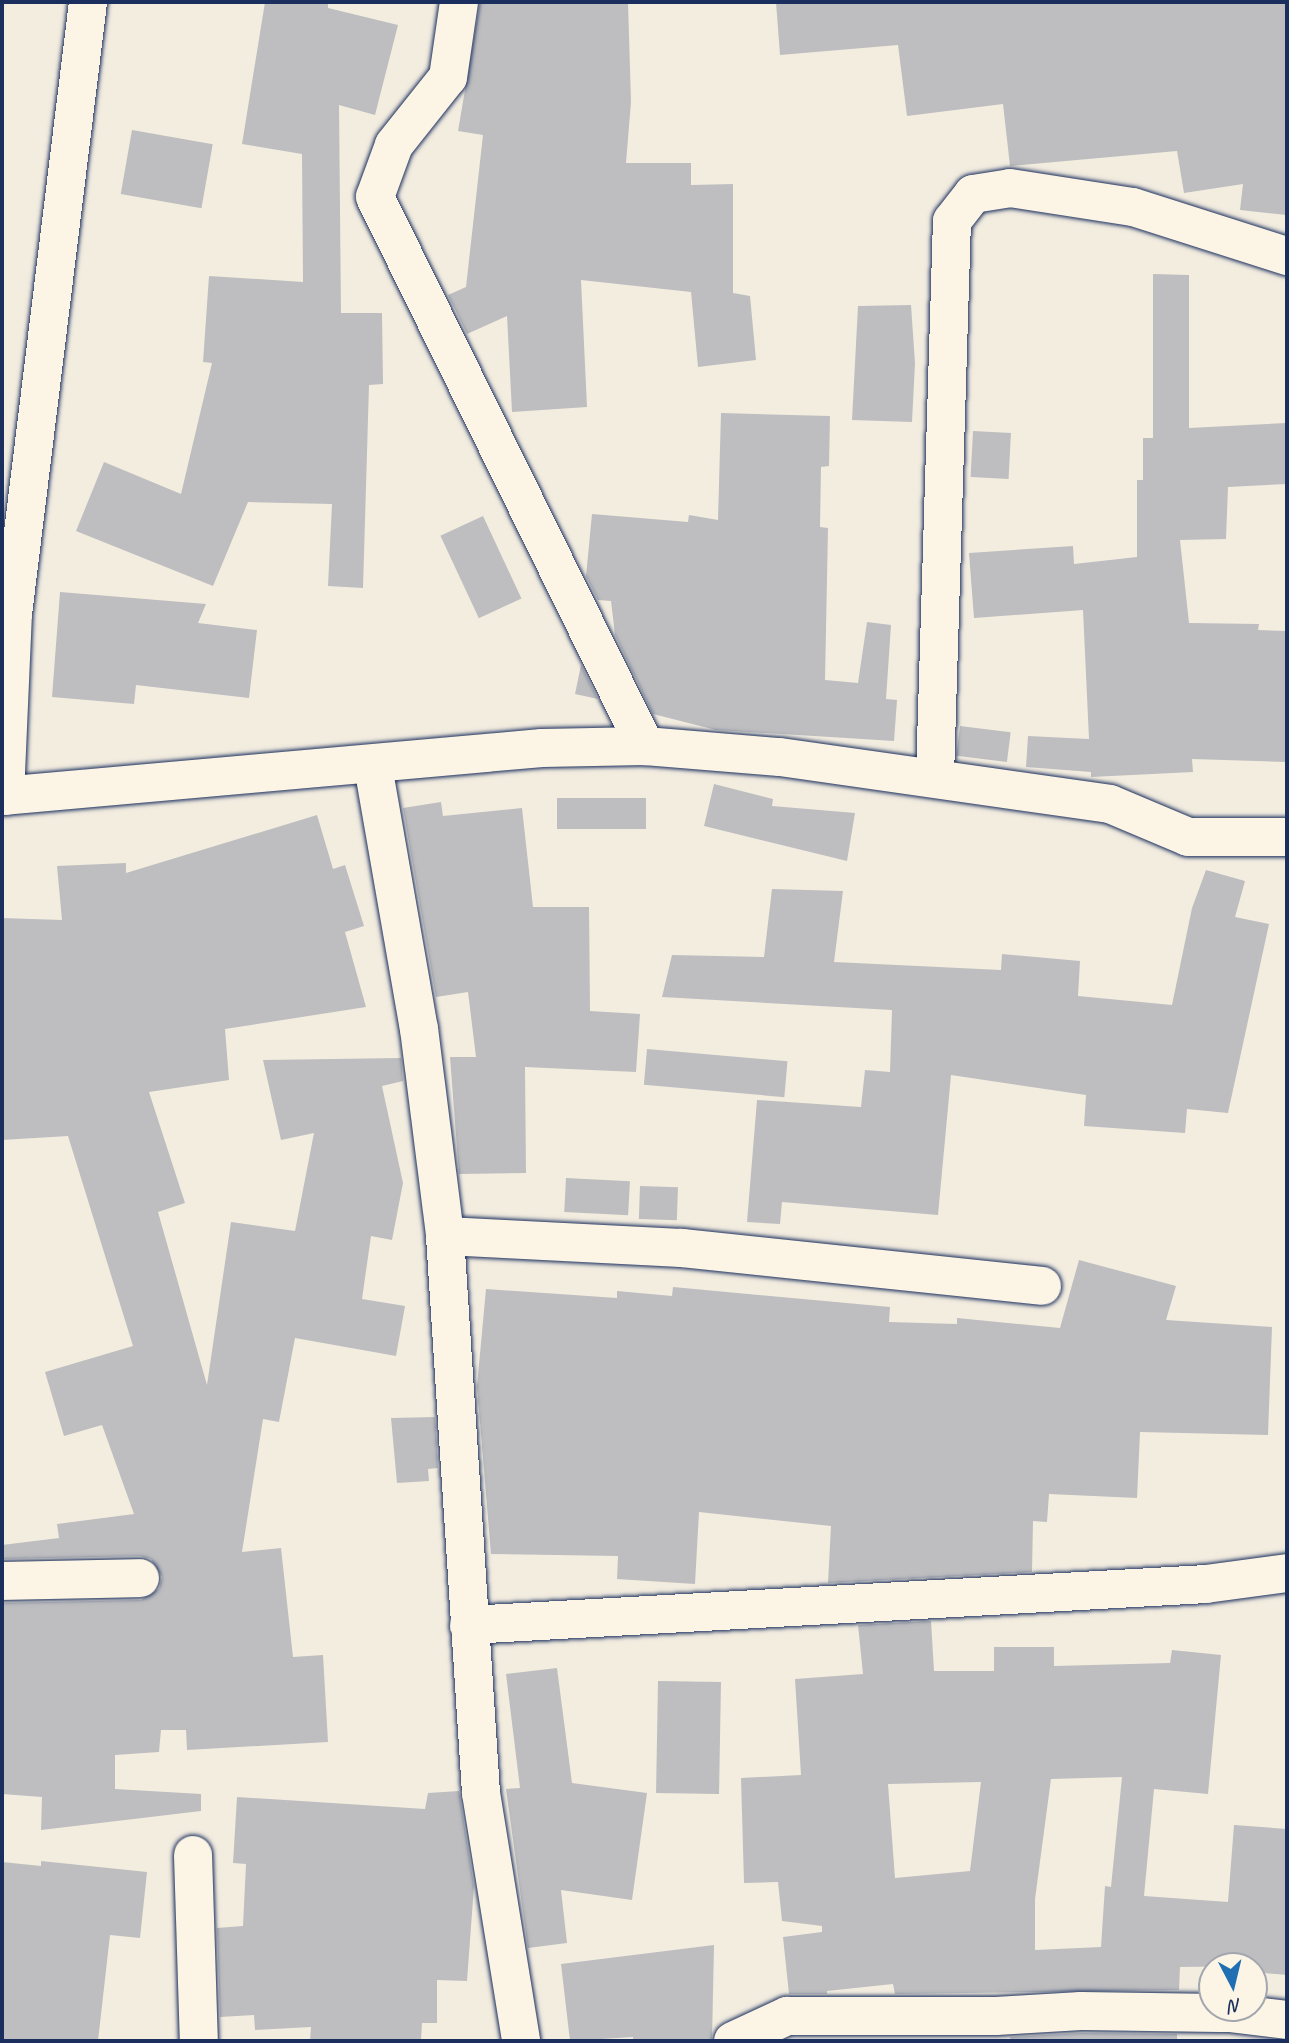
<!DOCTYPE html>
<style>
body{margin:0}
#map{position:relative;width:1289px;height:2043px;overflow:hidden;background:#f3ede0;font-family:Caveat,sans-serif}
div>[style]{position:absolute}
.building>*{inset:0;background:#bebec0;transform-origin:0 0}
.roads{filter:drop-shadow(0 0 2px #1b2f5e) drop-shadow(0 0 2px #1b2f5e)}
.minor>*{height:38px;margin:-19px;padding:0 19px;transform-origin:19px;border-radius:19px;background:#fcf5e5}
span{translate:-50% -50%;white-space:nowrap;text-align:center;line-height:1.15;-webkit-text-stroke:5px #fcf5e5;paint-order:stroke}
.frame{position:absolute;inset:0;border:4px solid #1b2f5e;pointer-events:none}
.north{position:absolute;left:1198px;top:1952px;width:70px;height:70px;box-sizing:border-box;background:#fcf5e5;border:2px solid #a2a6af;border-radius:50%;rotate:173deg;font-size:19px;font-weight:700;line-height:28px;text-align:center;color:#1b2f5e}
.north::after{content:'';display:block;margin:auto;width:24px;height:32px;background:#1f6fb2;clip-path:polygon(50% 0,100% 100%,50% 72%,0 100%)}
</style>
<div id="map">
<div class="building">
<div style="clip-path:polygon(265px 2px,328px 2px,328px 8px,398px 25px,375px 115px,339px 105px,341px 313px,382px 313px,383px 384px,369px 385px,363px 588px,328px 586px,332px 504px,248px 502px,213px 586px,76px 531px,104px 462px,181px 494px,212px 363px,203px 362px,209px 276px,303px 282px,302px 154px,242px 144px)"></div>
<div style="clip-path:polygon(480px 2px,628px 2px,631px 102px,626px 163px,691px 163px,691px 185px,733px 184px,733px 293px,750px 296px,756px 360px,698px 367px,691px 292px,581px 280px,587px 407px,512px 412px,507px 316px,467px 334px,448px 295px,466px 287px,483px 135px,458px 131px)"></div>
<div style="clip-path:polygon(776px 2px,1287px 2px,1287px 215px,1240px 210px,1243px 184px,1184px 193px,1177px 151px,1010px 166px,1003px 104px,907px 116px,898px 45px,780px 55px)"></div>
<div style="left:132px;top:130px;width:82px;height:65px;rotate:10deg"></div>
<div style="clip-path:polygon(1153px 274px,1189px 275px,1189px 428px,1287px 423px,1287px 484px,1228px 487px,1226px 539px,1180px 540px,1189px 623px,1259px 624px,1258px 630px,1287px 631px,1287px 762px,1192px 759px,1193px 772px,1091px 777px,1091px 772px,1026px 767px,1028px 736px,1089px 739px,1083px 610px,974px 618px,969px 553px,1073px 546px,1074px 564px,1137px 557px,1137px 480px,1143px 480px,1143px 438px,1153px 438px)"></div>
<div style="clip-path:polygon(911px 305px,915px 363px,912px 422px,852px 420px,858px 306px)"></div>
<div style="clip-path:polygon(721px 413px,830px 416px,829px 466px,821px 467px,820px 527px,828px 528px,825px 680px,858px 683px,867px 622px,891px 625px,886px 699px,897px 700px,894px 741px,716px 730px,653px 714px,615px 635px,611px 601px,598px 600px,586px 576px,592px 514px,688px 522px,689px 515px,718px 520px)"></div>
<div style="left:973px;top:431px;width:38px;height:46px;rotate:3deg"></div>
<div style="left:483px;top:516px;width:91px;height:47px;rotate:65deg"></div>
<div style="clip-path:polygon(60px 592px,206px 604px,198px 623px,257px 630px,249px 698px,136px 685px,134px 704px,52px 697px)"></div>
<div style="clip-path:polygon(581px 665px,598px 699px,575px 694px)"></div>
<div style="left:960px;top:726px;width:51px;height:30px;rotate:7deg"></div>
<div style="clip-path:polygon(714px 784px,773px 799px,772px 806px,855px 813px,847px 861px,704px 826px)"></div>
<div style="left:557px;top:798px;width:89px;height:31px"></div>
<div style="clip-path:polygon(441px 802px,443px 816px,522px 808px,533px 907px,589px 907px,590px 1011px,640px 1014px,636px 1072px,525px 1067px,526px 1173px,459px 1174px,450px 1057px,476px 1057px,468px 992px,436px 997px,403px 808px)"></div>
<div style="clip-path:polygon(317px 815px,333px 869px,345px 865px,364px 926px,345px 932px,366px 1007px,225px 1029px,229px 1080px,149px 1092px,185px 1203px,158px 1212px,207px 1385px,231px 1222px,295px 1231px,314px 1133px,281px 1140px,263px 1060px,401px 1058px,403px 1081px,382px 1086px,403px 1183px,392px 1240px,371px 1236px,362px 1299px,405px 1306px,396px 1356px,295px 1338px,279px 1422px,263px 1419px,242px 1552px,281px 1548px,293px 1657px,323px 1655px,328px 1742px,187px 1750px,186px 1730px,161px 1730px,159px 1752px,115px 1755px,115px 1789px,201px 1794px,201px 1811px,41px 1830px,42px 1797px,2px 1794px,2px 1603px,141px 1600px,159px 1589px,162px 1577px,151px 1559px,140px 1556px,2px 1559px,2px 1545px,59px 1538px,57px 1524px,134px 1514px,102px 1425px,64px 1436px,45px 1372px,133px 1346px,68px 1136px,2px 1140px,2px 918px,62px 920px,57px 866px,126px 863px,126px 873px)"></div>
<div style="clip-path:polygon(1206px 870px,1245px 881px,1235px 917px,1269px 924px,1228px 1113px,1187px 1109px,1185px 1133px,1084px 1126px,1086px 1095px,951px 1075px,938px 1215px,782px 1202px,780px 1224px,747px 1222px,757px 1100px,861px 1107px,865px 1070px,890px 1072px,892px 1010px,662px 997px,672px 955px,764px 957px,772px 889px,843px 891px,834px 962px,1001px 970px,1002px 954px,1080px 961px,1078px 996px,1172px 1005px,1192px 908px)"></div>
<div style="left:647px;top:1049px;width:141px;height:36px;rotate:5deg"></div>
<div style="left:566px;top:1178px;width:64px;height:34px;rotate:3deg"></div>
<div style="left:640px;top:1186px;width:38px;height:33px;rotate:2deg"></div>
<div style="clip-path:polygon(1079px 1260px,1176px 1286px,1166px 1320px,1272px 1327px,1268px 1435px,1140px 1432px,1137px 1498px,1049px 1494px,1047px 1522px,1033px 1521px,1032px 1572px,828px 1583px,831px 1526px,699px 1512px,695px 1584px,617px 1579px,618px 1556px,491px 1554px,477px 1386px,486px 1289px,617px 1298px,617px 1291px,672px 1296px,673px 1287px,890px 1307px,889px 1322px,957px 1324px,957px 1318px,1060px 1328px)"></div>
<div style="clip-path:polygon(435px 1417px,438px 1468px,428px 1469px,429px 1481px,397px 1483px,391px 1418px)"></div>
<div style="clip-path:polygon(evenodd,931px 1621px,934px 1671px,994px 1671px,994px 1647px,1054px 1647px,1054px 1666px,1170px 1663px,1172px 1650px,1221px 1655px,1208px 1794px,1154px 1789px,1144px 1896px,1228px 1902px,1234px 1825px,1287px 1829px,1287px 1975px,1254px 1972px,1254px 1966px,1180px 1967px,1179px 1990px,895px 1994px,893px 1984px,827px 1991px,827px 1994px,789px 1994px,783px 1937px,822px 1932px,822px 1926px,782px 1921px,778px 1882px,744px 1883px,741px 1778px,801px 1775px,795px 1679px,863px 1674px,858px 1625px,931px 1621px,1122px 1777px,1111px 1887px,1105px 1886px,1101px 1947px,1035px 1950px,1035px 1899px,1051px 1779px,1122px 1777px,931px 1621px,981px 1782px,970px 1871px,895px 1878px,888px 1784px,981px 1782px)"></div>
<div style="clip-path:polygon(557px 1668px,572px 1783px,647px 1793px,632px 1900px,561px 1890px,567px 1943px,528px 1948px,506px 1789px,520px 1788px,506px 1674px)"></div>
<div style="left:658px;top:1681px;width:63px;height:112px;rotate:1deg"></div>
<div style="clip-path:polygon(459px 1791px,474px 1886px,467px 1981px,437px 1980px,437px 2023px,422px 2023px,421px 2041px,310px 2041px,311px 2027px,255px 2030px,254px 2015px,220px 2017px,217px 1928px,243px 1926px,246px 1864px,233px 1863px,237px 1797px,425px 1809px,428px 1793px)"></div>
<div style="clip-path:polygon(41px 1861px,147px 1872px,140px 1938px,110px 1935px,98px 2041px,2px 2041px,2px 1862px,41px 1866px)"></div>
<div style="clip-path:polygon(714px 1945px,712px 2041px,633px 2041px,633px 2037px,570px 2041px,561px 1964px)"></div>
<div style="clip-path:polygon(1082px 2033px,1177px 2034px,1177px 2041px,1011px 2041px,1010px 2037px)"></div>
</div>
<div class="roads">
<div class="minor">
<div style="left:459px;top:2px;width:76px;rotate:98.3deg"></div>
<div style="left:448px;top:77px;width:87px;rotate:128.5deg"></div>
<div style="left:394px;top:145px;width:55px;rotate:110.1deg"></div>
<div style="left:375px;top:197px;width:612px;rotate:63.81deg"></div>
<div style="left:373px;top:766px;width:267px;rotate:80.1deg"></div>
<div style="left:419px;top:1029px;width:209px;rotate:82.8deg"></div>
<div style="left:445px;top:1236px;width:558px;rotate:86.3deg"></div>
<div style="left:481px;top:1793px;width:251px;rotate:80.8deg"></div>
<div style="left:935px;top:776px;width:555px;rotate:-88.25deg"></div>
<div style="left:952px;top:221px;width:34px;rotate:-52deg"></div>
<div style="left:973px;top:194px;width:37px;rotate:-9deg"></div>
<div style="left:1010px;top:188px;width:124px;rotate:8.8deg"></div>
<div style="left:1133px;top:207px;width:162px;rotate:17.7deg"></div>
<div style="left:2px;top:796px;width:542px;rotate:-5.08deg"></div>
<div style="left:542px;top:748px;width:103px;rotate:-1.1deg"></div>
<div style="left:645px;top:746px;width:135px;rotate:4.7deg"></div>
<div style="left:780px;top:757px;width:333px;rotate:8.1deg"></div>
<div style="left:1110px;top:804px;width:85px;rotate:22.9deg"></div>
<div style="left:1188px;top:837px;width:99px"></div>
<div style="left:5px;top:796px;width:182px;rotate:-87.5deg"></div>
<div style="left:13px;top:614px;width:617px;rotate:-83.01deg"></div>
<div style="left:445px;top:1236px;width:237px;rotate:2.9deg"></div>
<div style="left:682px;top:1248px;width:362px;rotate:6deg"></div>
<div style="left:2px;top:1581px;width:138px;rotate:-1.2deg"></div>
<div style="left:469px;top:1625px;width:738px;rotate:-3.18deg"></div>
<div style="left:1206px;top:1584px;width:82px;rotate:-7.7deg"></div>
<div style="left:193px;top:1855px;width:186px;rotate:88.2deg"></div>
<div style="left:733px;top:2041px;width:60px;rotate:-24.8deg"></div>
<div style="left:787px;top:2016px;width:209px"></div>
<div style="left:996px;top:2016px;width:85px;rotate:-3.4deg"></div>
<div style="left:1081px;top:2011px;width:148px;rotate:0.8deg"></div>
<div style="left:1229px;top:2013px;width:58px;rotate:6.9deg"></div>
</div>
</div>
<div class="frame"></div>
<div class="north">N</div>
</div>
